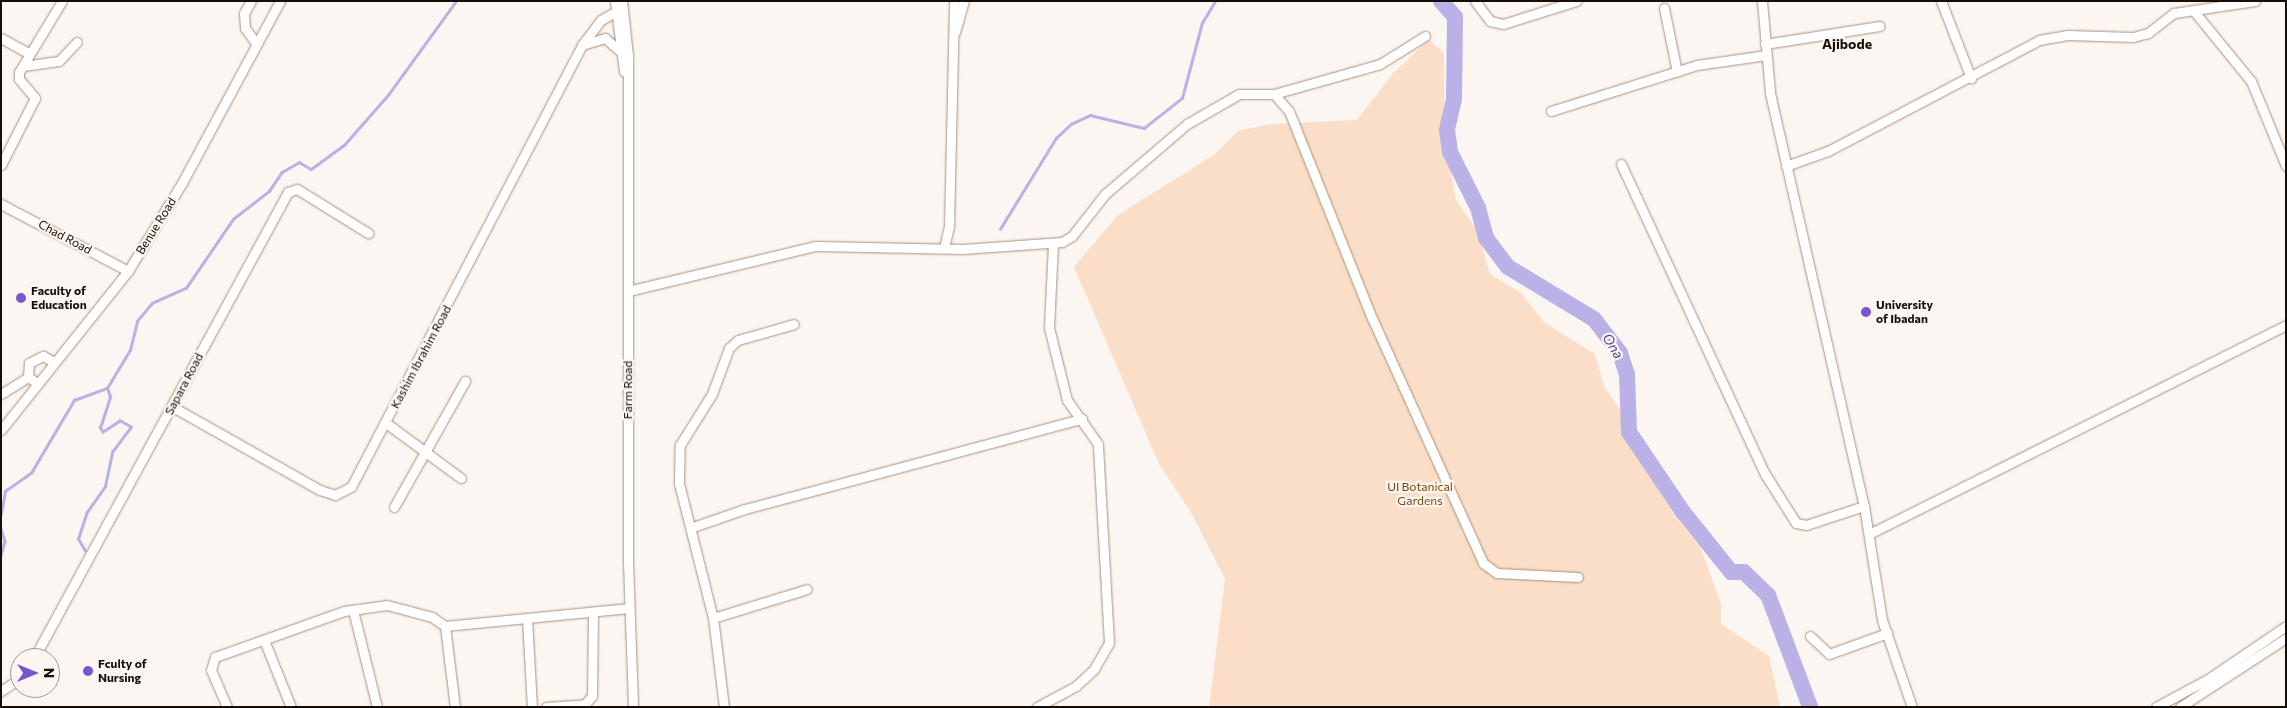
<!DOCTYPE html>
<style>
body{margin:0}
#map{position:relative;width:2287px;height:708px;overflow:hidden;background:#fbf6f1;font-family:Commissioner,sans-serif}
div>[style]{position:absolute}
.green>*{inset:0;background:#fbdec7}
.stream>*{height:2.5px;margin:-1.25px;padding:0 1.25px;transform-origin:1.25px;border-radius:1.25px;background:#bab1e7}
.river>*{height:16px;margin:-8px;padding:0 8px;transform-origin:8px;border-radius:8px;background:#bab1e7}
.roads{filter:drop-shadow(0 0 1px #a9907d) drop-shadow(0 0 1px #a9907d)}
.minor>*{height:9px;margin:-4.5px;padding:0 4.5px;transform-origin:4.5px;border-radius:4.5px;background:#fff}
.dots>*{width:14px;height:14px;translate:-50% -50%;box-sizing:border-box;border:2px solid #fbf6f1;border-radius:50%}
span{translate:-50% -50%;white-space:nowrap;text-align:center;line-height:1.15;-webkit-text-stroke:4.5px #fbf6f1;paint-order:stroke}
.street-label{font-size:12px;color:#170e07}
.poi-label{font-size:12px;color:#170e07;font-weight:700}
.left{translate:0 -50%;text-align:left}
.park-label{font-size:12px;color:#814504}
.neighbourhood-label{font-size:14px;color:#170e07;font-weight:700}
.water-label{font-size:14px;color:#59498b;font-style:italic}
.frame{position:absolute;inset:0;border:2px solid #170e07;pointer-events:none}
.north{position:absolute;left:10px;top:648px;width:50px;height:50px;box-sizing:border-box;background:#fbf6f1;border:1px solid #a09993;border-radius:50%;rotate:90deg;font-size:14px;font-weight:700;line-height:20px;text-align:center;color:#170e07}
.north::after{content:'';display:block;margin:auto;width:18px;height:22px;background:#7856d0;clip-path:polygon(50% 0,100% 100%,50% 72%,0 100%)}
</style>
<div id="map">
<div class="green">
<div style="clip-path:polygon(1429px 40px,1444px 53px,1445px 139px,1456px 200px,1477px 230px,1490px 274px,1521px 293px,1545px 323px,1595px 354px,1604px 386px,1626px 418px,1645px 466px,1676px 518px,1700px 546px,1721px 604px,1721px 624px,1769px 656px,1780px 707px,1209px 707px,1225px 579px,1192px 514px,1159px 464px,1074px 267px,1118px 215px,1214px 155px,1238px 131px,1270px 124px,1357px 120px,1394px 72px)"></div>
</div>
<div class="stream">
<div style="left:1000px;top:229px;width:107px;rotate:-58.4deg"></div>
<div style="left:1056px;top:138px;width:21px;rotate:-43deg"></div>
<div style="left:1071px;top:124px;width:21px;rotate:-25deg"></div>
<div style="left:1090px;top:115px;width:56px;rotate:13.5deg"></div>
<div style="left:1144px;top:128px;width:48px;rotate:-38.3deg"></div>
<div style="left:1182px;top:98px;width:78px;rotate:-75.1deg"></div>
<div style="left:1202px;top:23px;width:26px;rotate:-59deg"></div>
<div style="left:1px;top:514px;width:23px;rotate:-80deg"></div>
<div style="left:5px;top:491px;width:32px;rotate:-35deg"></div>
<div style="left:31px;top:473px;width:85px;rotate:-59.5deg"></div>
<div style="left:74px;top:400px;width:35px;rotate:-20deg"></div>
<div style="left:107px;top:388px;width:44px;rotate:-58.8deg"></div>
<div style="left:130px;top:350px;width:30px;rotate:-76deg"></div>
<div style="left:137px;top:321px;width:23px;rotate:-50deg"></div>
<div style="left:152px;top:303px;width:37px;rotate:-24deg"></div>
<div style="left:186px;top:288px;width:83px;rotate:-55.7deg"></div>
<div style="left:233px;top:219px;width:46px;rotate:-37.9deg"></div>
<div style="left:269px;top:191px;width:23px;rotate:-56deg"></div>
<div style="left:282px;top:172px;width:20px;rotate:-30deg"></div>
<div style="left:299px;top:162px;width:14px;rotate:30deg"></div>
<div style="left:311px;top:169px;width:41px;rotate:-36deg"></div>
<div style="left:344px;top:145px;width:67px;rotate:-48.7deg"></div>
<div style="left:388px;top:95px;width:116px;rotate:-54.1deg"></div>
<div style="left:1px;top:529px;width:13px;rotate:72deg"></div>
<div style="left:5px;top:541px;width:16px;rotate:105deg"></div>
<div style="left:85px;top:551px;width:14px;rotate:-120deg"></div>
<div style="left:78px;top:539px;width:28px;rotate:-72deg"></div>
<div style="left:87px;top:512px;width:32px;rotate:-55deg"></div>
<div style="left:105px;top:486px;width:35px;rotate:-78deg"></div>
<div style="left:112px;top:452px;width:31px;rotate:-53deg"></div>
<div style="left:131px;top:427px;width:13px;rotate:-151deg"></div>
<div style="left:120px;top:421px;width:20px;rotate:147deg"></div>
<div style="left:103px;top:432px;width:5px;rotate:-127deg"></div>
<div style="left:100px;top:428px;width:33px;rotate:-72deg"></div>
<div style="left:110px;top:397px;width:9px;rotate:-108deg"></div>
</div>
<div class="river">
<div style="left:1441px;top:1px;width:21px;rotate:49deg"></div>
<div style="left:1455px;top:17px;width:82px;rotate:90.7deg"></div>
<div style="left:1454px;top:99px;width:32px;rotate:103deg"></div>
<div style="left:1447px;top:130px;width:22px;rotate:82deg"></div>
<div style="left:1450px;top:152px;width:63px;rotate:63.4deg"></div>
<div style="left:1478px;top:208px;width:31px;rotate:75deg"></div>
<div style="left:1486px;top:238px;width:36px;rotate:53deg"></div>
<div style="left:1508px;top:267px;width:100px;rotate:31.2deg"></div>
<div style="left:1594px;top:319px;width:43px;rotate:52.6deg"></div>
<div style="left:1620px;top:353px;width:22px;rotate:72deg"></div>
<div style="left:1627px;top:374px;width:58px;rotate:88deg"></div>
<div style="left:1629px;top:432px;width:97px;rotate:56deg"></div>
<div style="left:1683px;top:512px;width:77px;rotate:51.3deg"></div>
<div style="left:1731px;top:572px;width:13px"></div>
<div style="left:1744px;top:572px;width:33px;rotate:44deg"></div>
<div style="left:1768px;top:595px;width:120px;rotate:69.4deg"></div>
</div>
<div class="roads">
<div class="minor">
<div style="left:251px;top:1px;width:14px;rotate:120deg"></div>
<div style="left:244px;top:13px;width:15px;rotate:86deg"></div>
<div style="left:245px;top:28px;width:19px;rotate:54deg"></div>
<div style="left:615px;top:1px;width:71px;rotate:82.7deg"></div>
<div style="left:622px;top:1px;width:54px;rotate:83.7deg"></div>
<div style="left:628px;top:55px;width:507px;rotate:90deg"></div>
<div style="left:628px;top:562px;width:145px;rotate:88deg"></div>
<div style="left:1475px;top:1px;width:25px;rotate:53deg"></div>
<div style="left:1490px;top:21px;width:13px;rotate:13deg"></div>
<div style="left:1503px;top:24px;width:77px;rotate:-17.5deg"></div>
<div style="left:1762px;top:1px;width:92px;rotate:85deg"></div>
<div style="left:1770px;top:93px;width:424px;rotate:77.2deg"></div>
<div style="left:1864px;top:506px;width:115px;rotate:81deg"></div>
<div style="left:1882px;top:620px;width:92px;rotate:71deg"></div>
<div style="left:1941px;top:1px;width:83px;rotate:68.7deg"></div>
<div style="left:1664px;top:8px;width:65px;rotate:78.5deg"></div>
<div style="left:2193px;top:10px;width:92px;rotate:50.8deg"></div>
<div style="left:2251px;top:81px;width:92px;rotate:67.6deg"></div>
<div style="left:955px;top:32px;width:32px;rotate:-74deg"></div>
<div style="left:1px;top:38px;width:31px;rotate:29deg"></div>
<div style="left:1765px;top:44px;width:116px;rotate:-8.9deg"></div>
<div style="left:582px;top:45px;width:24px;rotate:-17deg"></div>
<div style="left:605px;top:38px;width:21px;rotate:41deg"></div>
<div style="left:23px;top:66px;width:36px;rotate:-8deg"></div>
<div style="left:59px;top:61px;width:26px;rotate:-47deg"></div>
<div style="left:1274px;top:94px;width:110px;rotate:-15.8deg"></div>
<div style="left:1380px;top:64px;width:53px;rotate:-31.9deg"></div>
<div style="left:1551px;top:111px;width:153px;rotate:-17.5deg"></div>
<div style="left:1697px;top:65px;width:70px;rotate:-8.2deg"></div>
<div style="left:1621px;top:164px;width:342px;rotate:65.1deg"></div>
<div style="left:1765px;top:474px;width:58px;rotate:57.7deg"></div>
<div style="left:1796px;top:523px;width:10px;rotate:11deg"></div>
<div style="left:1806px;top:525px;width:61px;rotate:-18.1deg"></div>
<div style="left:1px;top:165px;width:75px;rotate:-63.1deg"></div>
<div style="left:35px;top:98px;width:25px;rotate:-130deg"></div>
<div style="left:19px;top:79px;width:7px;rotate:-90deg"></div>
<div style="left:19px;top:72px;width:83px;rotate:-58.8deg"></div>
<div style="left:1786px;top:166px;width:45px;rotate:-19.7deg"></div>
<div style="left:1828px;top:151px;width:238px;rotate:-27.7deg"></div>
<div style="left:2039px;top:40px;width:29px;rotate:-10deg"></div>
<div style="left:2068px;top:35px;width:65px;rotate:1.8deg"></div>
<div style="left:2133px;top:37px;width:16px;rotate:-15deg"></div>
<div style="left:2148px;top:33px;width:33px;rotate:-38deg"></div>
<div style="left:2174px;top:13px;width:82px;rotate:-8.4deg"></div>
<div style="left:1px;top:204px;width:144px;rotate:27.8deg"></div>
<div style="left:944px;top:248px;width:22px;rotate:-77deg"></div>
<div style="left:949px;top:227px;width:226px;rotate:-88.7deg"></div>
<div style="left:628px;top:291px;width:193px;rotate:-13.5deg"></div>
<div style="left:816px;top:246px;width:147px;rotate:1.2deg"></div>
<div style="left:963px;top:249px;width:99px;rotate:-4deg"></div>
<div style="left:1062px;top:242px;width:12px;rotate:-31deg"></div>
<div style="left:1072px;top:236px;width:53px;rotate:-51.8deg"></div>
<div style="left:1105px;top:194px;width:108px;rotate:-40.5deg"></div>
<div style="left:1187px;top:124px;width:60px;rotate:-30deg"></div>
<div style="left:1239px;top:94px;width:35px"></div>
<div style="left:1274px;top:94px;width:23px;rotate:49deg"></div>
<div style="left:1289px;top:111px;width:223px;rotate:68.2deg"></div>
<div style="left:1372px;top:318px;width:269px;rotate:65.6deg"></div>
<div style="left:1483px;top:563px;width:17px;rotate:36deg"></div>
<div style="left:1497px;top:573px;width:81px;rotate:2.8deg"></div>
<div style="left:37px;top:383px;width:11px;rotate:-146deg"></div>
<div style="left:28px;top:377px;width:14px;rotate:-86deg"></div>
<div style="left:29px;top:363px;width:16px;rotate:-27deg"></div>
<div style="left:43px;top:356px;width:13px;rotate:29deg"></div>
<div style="left:1px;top:394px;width:32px;rotate:-32deg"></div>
<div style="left:173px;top:407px;width:169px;rotate:29.5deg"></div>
<div style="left:320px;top:490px;width:16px;rotate:18deg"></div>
<div style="left:335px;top:495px;width:18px;rotate:-27deg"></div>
<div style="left:351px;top:487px;width:499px;rotate:-62.4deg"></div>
<div style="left:582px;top:45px;width:31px;rotate:-53deg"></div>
<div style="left:601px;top:20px;width:20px;rotate:-30deg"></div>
<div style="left:386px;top:423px;width:93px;rotate:36.3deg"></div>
<div style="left:1px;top:430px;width:203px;rotate:-51.4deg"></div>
<div style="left:128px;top:271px;width:103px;rotate:-58.5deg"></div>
<div style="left:182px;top:183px;width:207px;rotate:-61.7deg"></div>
<div style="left:394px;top:507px;width:145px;rotate:-60.6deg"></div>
<div style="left:690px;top:528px;width:58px;rotate:-19.1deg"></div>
<div style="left:745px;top:509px;width:349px;rotate:-15deg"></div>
<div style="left:1869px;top:534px;width:466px;rotate:-26.6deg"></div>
<div style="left:353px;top:610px;width:100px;rotate:76.1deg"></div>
<div style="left:527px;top:618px;width:89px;rotate:86.8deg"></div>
<div style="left:713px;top:618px;width:98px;rotate:-17.1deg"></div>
<div style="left:445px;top:626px;width:82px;rotate:83deg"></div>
<div style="left:1810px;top:636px;width:26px;rotate:43deg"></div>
<div style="left:1829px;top:654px;width:62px;rotate:-19.9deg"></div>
<div style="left:264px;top:640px;width:72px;rotate:68.1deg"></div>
<div style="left:34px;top:658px;width:531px;rotate:-61.41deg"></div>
<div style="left:288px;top:192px;width:9px;rotate:-18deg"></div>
<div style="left:297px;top:189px;width:84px;rotate:31.8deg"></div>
<div style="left:1px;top:691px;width:23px;rotate:-34deg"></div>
<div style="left:227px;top:707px;width:40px;rotate:-113.4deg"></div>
<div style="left:211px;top:670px;width:14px;rotate:-73deg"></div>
<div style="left:215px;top:657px;width:137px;rotate:-19.6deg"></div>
<div style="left:344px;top:611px;width:43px;rotate:-7.9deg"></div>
<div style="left:387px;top:605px;width:47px;rotate:14.9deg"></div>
<div style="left:432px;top:617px;width:16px;rotate:35deg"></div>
<div style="left:445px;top:626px;width:185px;rotate:-5.6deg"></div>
<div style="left:546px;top:707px;width:39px;rotate:-4deg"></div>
<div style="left:585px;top:704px;width:11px;rotate:-49deg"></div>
<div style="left:592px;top:696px;width:84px;rotate:-89.3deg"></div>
<div style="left:724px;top:707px;width:90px;rotate:-97deg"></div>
<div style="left:713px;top:618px;width:138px;rotate:-104.2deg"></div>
<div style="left:679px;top:484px;width:39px;rotate:-89deg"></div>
<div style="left:680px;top:445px;width:60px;rotate:-57.9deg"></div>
<div style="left:712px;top:394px;width:49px;rotate:-69.7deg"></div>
<div style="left:729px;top:348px;width:12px;rotate:-42deg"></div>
<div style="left:738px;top:340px;width:58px;rotate:-15.9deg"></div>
<div style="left:1037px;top:707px;width:44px;rotate:-28.3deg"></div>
<div style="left:1076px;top:686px;width:25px;rotate:-43deg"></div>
<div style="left:1094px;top:669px;width:30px;rotate:-60deg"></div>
<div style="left:1109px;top:643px;width:199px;rotate:-93.2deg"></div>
<div style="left:1098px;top:444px;width:54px;rotate:-125.2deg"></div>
<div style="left:1067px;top:400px;width:74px;rotate:-104deg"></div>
<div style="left:1049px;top:328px;width:84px;rotate:-87.3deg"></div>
<div style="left:2156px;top:707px;width:59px;rotate:-28.3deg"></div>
<div style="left:2208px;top:679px;width:94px;rotate:-34.2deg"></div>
<div style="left:2180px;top:707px;width:126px;rotate:-33.1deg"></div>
</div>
</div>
<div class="dots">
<div style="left:21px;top:298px;background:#7856d0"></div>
<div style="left:1866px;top:312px;background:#7856d0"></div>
<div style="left:88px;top:671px;background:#7856d0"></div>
</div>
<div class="street-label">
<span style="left:156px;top:226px;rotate:-58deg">Benue Road</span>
<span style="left:65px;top:237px;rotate:28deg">Chad Road</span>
<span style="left:421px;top:357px;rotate:-62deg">Kashim Ibrahim Road</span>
<span style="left:184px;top:384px;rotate:-62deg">Sapara Road</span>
<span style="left:628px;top:390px;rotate:-90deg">Farm Road</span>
</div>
<div class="poi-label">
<span class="left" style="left:31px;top:298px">Faculty of<br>Education</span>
<span class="left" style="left:1876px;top:312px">University<br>of Ibadan</span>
<span class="left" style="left:98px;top:671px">Fculty of<br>Nursing</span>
</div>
<div class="park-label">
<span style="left:1420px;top:494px">UI Botanical<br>Gardens</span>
</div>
<div class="neighbourhood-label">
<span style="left:1847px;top:44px">Ajibode</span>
</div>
<div class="water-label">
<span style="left:1613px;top:346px;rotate:58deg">Ona</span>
</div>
<div class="frame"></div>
<div class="north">N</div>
</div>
